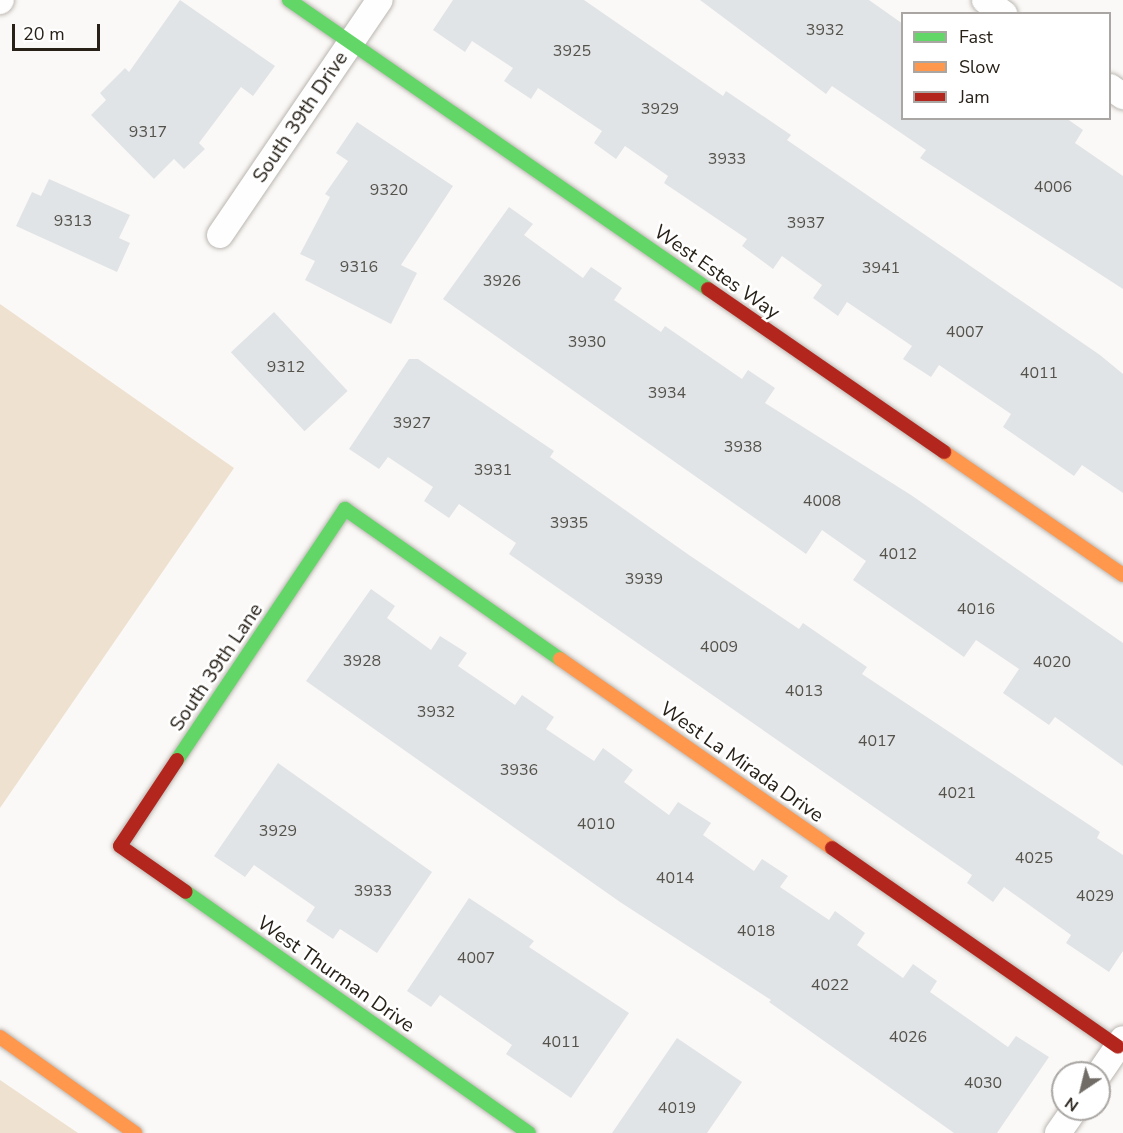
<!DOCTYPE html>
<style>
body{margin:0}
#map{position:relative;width:1123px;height:1133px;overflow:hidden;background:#fbf9f7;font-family:"Nunito Sans",sans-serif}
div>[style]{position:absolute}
.green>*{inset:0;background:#eee1cf}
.building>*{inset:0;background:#e0e4e6;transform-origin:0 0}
.roads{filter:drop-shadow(0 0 2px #bab6b1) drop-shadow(0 0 2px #bab6b1)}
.street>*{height:26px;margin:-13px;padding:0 13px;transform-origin:13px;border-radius:13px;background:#fefefe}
.fast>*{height:14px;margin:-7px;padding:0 7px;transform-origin:7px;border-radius:7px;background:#63d668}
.slow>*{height:14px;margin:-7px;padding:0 7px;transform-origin:7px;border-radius:7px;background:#ff974d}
.jam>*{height:14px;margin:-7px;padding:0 7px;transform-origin:7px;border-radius:7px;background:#b3261e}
span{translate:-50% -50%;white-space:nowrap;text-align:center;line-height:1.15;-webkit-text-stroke:5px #fff;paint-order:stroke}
.number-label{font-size:16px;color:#55524c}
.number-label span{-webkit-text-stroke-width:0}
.street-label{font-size:20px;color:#272118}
.legend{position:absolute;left:901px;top:12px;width:210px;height:108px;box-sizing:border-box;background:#fff;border:2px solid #a9a6a3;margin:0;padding:8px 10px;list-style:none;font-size:18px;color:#272118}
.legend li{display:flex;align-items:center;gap:12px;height:30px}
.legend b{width:30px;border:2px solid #a9a6a3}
.north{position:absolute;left:1051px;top:1061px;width:60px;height:60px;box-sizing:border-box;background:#fff;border:2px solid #a9a6a3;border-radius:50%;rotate:215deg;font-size:16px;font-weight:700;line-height:24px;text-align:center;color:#272118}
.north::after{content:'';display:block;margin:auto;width:21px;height:27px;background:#716d66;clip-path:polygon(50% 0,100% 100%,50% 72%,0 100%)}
.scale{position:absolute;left:12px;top:24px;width:88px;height:27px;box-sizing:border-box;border:3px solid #272118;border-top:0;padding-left:8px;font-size:18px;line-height:21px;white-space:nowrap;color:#272118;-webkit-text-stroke:4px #fff;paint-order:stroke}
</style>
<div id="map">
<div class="green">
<div style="clip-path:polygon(0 304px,234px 468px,0 808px)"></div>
<div style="clip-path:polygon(0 1080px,78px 1133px,0 1133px)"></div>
</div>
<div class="building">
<div style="clip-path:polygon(180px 0,275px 66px,253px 96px,241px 87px,199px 143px,205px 149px,184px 169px,174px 159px,154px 179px,91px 115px,106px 100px,100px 93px,125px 68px,129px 72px)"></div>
<div style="clip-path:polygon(453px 0,584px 0,723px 96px,726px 91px,791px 135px,787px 140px,1100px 355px,1123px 374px,1123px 493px,1082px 465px,1074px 476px,1048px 458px,1003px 427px,1011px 414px,939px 365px,931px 377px,903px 359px,912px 346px,847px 302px,838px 316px,813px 298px,822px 285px,782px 256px,773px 269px,742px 246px,747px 239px,664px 183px,668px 176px,625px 146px,616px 159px,594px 143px,602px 131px,538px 88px,531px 99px,504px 81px,513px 68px,472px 41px,465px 52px,433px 30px)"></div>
<div style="clip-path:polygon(700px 0,869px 0,903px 24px,903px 118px,1066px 118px,1083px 130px,1075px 143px,1123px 176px,1123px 289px,920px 158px,926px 150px,832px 86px,826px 94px)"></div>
<div style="clip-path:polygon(357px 122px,453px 186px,401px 265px,417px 273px,391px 324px,305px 280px,315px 261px,300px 254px,330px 197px,325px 194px,348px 161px,336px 153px)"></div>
<div style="clip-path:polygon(49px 179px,130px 215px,119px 238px,130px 243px,117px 272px,16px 226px,32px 192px,41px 196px)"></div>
<div style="clip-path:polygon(509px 207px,533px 224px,524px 235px,583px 278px,591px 267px,622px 288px,614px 300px,661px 332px,665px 326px,742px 379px,748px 370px,775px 388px,765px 403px,911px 495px,1123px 643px,1123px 766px,1055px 717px,1049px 725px,1003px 693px,1019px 669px,976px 640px,964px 657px,853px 580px,866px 561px,822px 530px,806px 554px,443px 299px)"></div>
<div style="left:274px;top:312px;width:108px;height:59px;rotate:47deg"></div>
<div style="clip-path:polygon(409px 359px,418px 359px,554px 451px,550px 457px,689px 555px,799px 629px,803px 623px,867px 667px,862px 674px,1100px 832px,1097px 838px,1123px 855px,1123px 951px,1109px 972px,1066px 943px,1071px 935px,1004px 887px,993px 902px,967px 883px,972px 875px,509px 554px,516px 543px,459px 504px,449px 518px,424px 501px,433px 487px,388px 457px,379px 469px,349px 449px)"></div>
<div style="clip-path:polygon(371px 589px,395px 606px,387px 618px,431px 650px,440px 636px,467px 653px,458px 666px,515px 705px,522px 695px,554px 717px,546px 729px,594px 761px,603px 748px,633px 770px,624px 782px,669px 815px,678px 802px,711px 823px,703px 835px,754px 871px,762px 859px,788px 876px,780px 887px,829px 920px,835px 911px,865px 933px,857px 945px,903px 978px,913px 964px,937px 981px,930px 992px,987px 1032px,1008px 1047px,1016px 1036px,1049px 1057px,997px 1133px,954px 1133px,769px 1002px,771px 1000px,620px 902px,306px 681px)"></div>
<div style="clip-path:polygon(278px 763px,432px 872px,377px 953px,340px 929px,333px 939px,306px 921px,315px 907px,254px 865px,245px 877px,214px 856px)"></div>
<div style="clip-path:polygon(469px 898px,534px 941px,529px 947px,629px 1013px,571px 1098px,506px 1054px,512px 1045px,440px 995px,431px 1007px,407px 991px)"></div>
<div style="clip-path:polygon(677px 1038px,742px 1082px,707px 1133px,612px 1133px)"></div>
</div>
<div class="roads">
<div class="street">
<div style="left:985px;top:0;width:24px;rotate:36deg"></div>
<div style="left:0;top:1px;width:1px;rotate:-45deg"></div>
<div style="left:1110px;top:87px;width:16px;rotate:35deg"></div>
<div style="left:220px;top:235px;width:284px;rotate:-55.8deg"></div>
<div style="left:1099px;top:1074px;width:42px;rotate:-55.6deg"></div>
<div style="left:1058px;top:1133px;width:29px;rotate:-55deg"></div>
</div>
<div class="fast">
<div style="left:289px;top:0;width:509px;rotate:34.6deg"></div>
<div style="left:177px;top:760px;width:302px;rotate:-56.2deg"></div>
<div style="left:345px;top:509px;width:262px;rotate:34.9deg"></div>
<div style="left:186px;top:892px;width:419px;rotate:35.1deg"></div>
</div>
<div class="slow">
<div style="left:944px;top:452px;width:217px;rotate:34.5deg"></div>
<div style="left:560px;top:659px;width:331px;rotate:34.8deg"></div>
<div style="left:0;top:1037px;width:166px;rotate:35.4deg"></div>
</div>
<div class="jam">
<div style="left:708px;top:289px;width:287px;rotate:34.6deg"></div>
<div style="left:177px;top:760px;width:103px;rotate:123.5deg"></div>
<div style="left:120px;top:846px;width:80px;rotate:34.9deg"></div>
<div style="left:832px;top:848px;width:348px;rotate:34.8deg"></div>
</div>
</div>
<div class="number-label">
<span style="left:825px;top:30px">3932</span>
<span style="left:572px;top:51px">3925</span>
<span style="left:660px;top:109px">3929</span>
<span style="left:148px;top:132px">9317</span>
<span style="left:727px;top:159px">3933</span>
<span style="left:1053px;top:187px">4006</span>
<span style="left:389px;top:190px">9320</span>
<span style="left:73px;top:221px">9313</span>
<span style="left:806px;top:223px">3937</span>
<span style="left:359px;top:267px">9316</span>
<span style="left:881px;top:268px">3941</span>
<span style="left:502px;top:281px">3926</span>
<span style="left:965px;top:332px">4007</span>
<span style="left:587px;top:342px">3930</span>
<span style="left:286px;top:367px">9312</span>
<span style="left:1039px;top:373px">4011</span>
<span style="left:667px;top:393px">3934</span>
<span style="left:412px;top:423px">3927</span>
<span style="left:743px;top:447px">3938</span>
<span style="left:493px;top:470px">3931</span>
<span style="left:822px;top:501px">4008</span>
<span style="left:569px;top:523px">3935</span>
<span style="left:898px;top:554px">4012</span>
<span style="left:644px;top:579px">3939</span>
<span style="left:976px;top:609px">4016</span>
<span style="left:719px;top:647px">4009</span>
<span style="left:362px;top:661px">3928</span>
<span style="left:1052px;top:662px">4020</span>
<span style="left:804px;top:691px">4013</span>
<span style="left:436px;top:712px">3932</span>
<span style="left:877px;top:741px">4017</span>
<span style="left:519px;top:770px">3936</span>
<span style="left:957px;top:793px">4021</span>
<span style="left:596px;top:824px">4010</span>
<span style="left:278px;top:831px">3929</span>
<span style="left:1034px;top:858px">4025</span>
<span style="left:675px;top:878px">4014</span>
<span style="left:373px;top:891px">3933</span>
<span style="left:1095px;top:896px">4029</span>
<span style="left:756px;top:931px">4018</span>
<span style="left:476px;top:958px">4007</span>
<span style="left:830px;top:985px">4022</span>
<span style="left:908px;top:1037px">4026</span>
<span style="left:561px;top:1042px">4011</span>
<span style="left:983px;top:1083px">4030</span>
<span style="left:677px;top:1108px">4019</span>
</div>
<div class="street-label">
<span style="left:300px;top:117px;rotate:-56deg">South 39th Drive</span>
<span style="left:717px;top:272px;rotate:35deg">West Estes Way</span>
<span style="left:216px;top:667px;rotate:-56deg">South 39th Lane</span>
<span style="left:742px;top:762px;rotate:35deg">West La Mirada Drive</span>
<span style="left:336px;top:974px;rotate:35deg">West Thurman Drive</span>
</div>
<ul class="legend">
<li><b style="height:8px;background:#63d668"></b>Fast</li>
<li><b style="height:8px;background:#ff974d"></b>Slow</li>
<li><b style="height:8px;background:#b3261e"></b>Jam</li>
</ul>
<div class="north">N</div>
<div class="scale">20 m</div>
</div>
